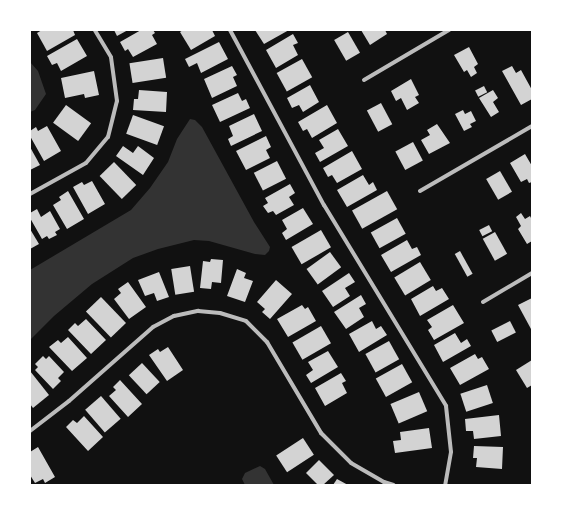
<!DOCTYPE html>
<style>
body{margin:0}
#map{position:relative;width:562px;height:515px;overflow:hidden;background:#111;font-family:"Work Sans",sans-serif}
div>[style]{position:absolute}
.water>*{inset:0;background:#333}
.building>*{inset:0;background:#d3d3d3;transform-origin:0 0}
.minor>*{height:4px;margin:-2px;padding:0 2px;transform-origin:2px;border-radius:2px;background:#bcbcbc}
span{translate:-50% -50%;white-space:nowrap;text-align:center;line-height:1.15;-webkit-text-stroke:4px #fff;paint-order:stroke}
.frame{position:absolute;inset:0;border:31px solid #fff;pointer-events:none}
</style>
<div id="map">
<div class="water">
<div style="clip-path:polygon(30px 62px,38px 71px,46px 94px,35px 110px,30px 112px)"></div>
<div style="clip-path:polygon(190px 119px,195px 120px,202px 127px,254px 222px,270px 247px,269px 251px,265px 255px,255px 254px,209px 241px,194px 240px,158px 249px,133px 258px,92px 284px,54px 316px,30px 340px,30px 270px,131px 210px,150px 188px,168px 162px,177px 139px)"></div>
<div style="clip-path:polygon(260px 466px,265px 469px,274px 485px,245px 485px,242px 479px,245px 473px)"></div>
</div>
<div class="building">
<div style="clip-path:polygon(42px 30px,73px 30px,75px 35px,47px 51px,37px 33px)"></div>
<div style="clip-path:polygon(114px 30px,128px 30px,117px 36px)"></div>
<div style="clip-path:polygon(141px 30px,153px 30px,155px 33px,152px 35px,157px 44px,133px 57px,128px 49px,125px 51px,120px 42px)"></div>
<div style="clip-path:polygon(183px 30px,212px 30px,215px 36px,191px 50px,180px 32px)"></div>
<div style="clip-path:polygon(255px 30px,289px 30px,264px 44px)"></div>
<div style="clip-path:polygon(361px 30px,385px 30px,387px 34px,370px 45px)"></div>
<div style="left:348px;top:32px;width:24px;height:16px;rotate:60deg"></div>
<div style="clip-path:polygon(293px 34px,298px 43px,293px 45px,298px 55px,276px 68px,266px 50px)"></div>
<div style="clip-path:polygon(77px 39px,87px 56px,61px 71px,57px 63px,52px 65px,47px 56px)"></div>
<div style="clip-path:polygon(219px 42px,228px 59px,201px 73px,197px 63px,189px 67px,185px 59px)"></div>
<div style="clip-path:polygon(469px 47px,478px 64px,474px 67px,477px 73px,471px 77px,467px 70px,464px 72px,454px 55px)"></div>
<div style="left:163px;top:58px;width:20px;height:34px;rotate:81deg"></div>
<div style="left:302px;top:59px;width:21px;height:29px;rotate:61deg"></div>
<div style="clip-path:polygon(232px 66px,237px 75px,233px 77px,237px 86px,212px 98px,204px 79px)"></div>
<div style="clip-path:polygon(512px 66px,516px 73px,521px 70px,532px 90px,532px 99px,521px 105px,502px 71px)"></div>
<div style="clip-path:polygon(94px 71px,99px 95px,85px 98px,84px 94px,65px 98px,61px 78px)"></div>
<div style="clip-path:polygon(411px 79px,419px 95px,415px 97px,419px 103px,407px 110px,401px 98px,396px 101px,391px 91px)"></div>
<div style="clip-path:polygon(310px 85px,319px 102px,303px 112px,299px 105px,292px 108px,287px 98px)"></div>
<div style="left:484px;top:86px;width:7px;height:10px;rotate:63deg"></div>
<div style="clip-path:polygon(139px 90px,167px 92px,166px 112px,133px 110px,134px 99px,138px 99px)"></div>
<div style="clip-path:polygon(493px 90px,498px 98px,493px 102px,499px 112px,491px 117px,479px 98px)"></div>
<div style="clip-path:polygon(238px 93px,242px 101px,246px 99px,250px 108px,220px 122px,212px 105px)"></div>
<div style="left:381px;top:103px;width:24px;height:16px;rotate:62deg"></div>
<div style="left:66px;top:105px;width:31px;height:22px;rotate:36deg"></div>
<div style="clip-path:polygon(327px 105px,337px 123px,312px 138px,307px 129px,303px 131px,298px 122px)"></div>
<div style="clip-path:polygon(463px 110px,465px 114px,471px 111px,476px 121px,470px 124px,472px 127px,464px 131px,455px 114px)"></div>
<div style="clip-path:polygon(254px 114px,262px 131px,231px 146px,228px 139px,233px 136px,229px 126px)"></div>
<div style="left:133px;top:115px;width:33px;height:20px;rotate:20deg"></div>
<div style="clip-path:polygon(437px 124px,450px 143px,429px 154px,421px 140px,430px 135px,427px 130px)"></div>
<div style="clip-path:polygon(47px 126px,61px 151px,44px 161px,30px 136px,30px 131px,36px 127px,38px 131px)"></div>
<div style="clip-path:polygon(338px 129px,348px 146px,320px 162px,315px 153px,324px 148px,319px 140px)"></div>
<div style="clip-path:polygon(266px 136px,271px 147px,266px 150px,270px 158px,246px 170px,236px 151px)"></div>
<div style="left:413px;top:142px;width:21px;height:20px;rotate:62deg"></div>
<div style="clip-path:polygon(123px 146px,133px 153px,138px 146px,154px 158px,143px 175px,116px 156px)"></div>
<div style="clip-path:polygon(30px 147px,40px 165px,30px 170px)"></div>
<div style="clip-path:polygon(352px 151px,362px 169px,337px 183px,332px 175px,328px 177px,323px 168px)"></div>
<div style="clip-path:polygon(525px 154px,532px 166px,532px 182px,529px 183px,527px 179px,521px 182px,510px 163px)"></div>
<div style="left:277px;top:161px;width:20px;height:26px;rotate:63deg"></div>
<div style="left:114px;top:162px;width:32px;height:20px;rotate:46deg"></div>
<div style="left:500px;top:171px;width:24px;height:16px;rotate:60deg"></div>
<div style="clip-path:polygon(363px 175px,369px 185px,373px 182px,377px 190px,347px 207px,337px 190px)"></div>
<div style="clip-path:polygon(92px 181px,105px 204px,88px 214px,73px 187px,82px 182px,84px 185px)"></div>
<div style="clip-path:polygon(290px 184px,295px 193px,289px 197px,294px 205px,276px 215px,273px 211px,268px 213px,263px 206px,268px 203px,265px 198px)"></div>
<div style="clip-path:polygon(68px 191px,84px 219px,67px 229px,53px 205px,61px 200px,59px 197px)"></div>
<div style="left:387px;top:191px;width:21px;height:40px;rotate:61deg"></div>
<div style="clip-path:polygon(303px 208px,313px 224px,286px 240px,282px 233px,287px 229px,282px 220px)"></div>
<div style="clip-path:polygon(37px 209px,41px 217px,50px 211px,60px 229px,55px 232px,57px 235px,49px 239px,47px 236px,42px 239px,30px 218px,30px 213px)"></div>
<div style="clip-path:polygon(521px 213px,525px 219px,530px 216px,532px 220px,532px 241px,527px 244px,518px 229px,521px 226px,516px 217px)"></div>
<div style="left:397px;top:218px;width:18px;height:30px;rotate:61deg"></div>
<div style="left:489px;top:225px;width:7px;height:11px;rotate:63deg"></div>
<div style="clip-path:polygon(30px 229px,39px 244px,30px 249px)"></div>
<div style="left:321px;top:230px;width:20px;height:34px;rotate:60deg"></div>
<div style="left:495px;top:232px;width:25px;height:14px;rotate:61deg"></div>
<div style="clip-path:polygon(407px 240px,412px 249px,417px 247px,421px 255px,391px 272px,381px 255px)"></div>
<div style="left:460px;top:251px;width:26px;height:6px;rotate:61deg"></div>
<div style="left:330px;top:252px;width:19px;height:29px;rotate:54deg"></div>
<div style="clip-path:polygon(211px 259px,223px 260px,221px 283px,212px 282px,211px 289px,200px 288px,203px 261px,210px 262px)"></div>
<div style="left:420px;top:262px;width:21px;height:30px;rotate:59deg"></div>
<div style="left:190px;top:266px;width:26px;height:19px;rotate:81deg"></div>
<div style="clip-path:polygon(237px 269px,246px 273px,244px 278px,253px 281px,245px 302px,227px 296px)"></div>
<div style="clip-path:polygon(159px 272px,169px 297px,157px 301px,154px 293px,145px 296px,138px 280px)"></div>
<div style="clip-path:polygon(349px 273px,355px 282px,345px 288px,350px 296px,333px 307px,322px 291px)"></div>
<div style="clip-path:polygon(276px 280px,292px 294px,270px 319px,262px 312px,265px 309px,257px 302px)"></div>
<div style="clip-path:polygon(128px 282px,146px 307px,129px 319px,114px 299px,121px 293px,118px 289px)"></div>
<div style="clip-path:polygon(433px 286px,436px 291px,442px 288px,449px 299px,420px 316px,411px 299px)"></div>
<div style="clip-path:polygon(361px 295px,366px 304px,359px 308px,364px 317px,346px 329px,334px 312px)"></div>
<div style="left:101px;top:297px;width:36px;height:21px;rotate:46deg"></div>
<div style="clip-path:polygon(532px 298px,532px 329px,531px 329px,518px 305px)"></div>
<div style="clip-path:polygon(302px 305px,305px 309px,308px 307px,316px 321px,288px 337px,277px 319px)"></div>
<div style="clip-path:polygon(453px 305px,464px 323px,434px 340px,428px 330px,432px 327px,427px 320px)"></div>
<div style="clip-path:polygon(86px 319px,106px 340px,91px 354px,68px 330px,75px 323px,78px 326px)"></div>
<div style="clip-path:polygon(372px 321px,376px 329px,381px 326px,387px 335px,359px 352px,349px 334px)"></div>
<div style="left:510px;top:321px;width:13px;height:21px;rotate:63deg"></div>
<div style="left:321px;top:326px;width:20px;height:33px;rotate:60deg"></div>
<div style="clip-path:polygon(455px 333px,461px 343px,467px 339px,471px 346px,443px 362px,434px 345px)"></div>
<div style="clip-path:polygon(68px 337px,87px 358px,72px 371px,49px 347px,58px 340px,61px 343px)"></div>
<div style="left:389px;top:341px;width:21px;height:27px;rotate:61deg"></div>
<div style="clip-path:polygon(168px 347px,183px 370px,167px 381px,149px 355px,158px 349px,160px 352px)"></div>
<div style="clip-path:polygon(328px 351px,338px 367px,311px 383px,306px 375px,313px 370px,308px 362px)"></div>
<div style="clip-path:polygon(475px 354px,478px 359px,482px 357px,489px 369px,460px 385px,450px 368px)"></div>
<div style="clip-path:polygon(43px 356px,46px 359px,49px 356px,64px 372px,58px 378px,61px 381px,53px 389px,35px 370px,38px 367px,35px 364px)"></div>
<div style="clip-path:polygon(532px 360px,532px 385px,527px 388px,516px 370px)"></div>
<div style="left:142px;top:363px;width:26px;height:18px;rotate:47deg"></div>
<div style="left:402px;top:364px;width:21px;height:30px;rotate:61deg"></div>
<div style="clip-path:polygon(30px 371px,49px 395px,33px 408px,30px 404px)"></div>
<div style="clip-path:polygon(341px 373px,346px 381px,342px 383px,347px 393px,325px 406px,315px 388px)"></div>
<div style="clip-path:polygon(120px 380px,142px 404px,128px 417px,109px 396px,116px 390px,113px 387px)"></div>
<div style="left:487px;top:385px;width:19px;height:28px;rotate:72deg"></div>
<div style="left:419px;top:392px;width:21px;height:31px;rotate:67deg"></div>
<div style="left:101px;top:396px;width:30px;height:21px;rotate:49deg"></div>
<div style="clip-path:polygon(499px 415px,501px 436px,474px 439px,473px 431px,466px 431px,465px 419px)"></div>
<div style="clip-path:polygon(84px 416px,103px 437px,88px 451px,66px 427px,73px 420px,77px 423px)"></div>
<div style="clip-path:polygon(429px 428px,432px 448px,395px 453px,393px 441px,401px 440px,400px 432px)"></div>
<div style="left:303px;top:438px;width:20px;height:32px;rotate:57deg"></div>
<div style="clip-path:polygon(474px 446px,503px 447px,502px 469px,476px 467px,477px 458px,473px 458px)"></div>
<div style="clip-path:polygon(38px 447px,55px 477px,45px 483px,43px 479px,35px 483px,30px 475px,30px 452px)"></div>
<div style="clip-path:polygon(319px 460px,334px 475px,323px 485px,318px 485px,306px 473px)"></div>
<div style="clip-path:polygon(337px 479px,348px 485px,333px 485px)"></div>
</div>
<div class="minor">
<div style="left:230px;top:30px;width:199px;rotate:61.8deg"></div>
<div style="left:324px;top:205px;width:235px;rotate:58.7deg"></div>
<div style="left:446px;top:406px;width:46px;rotate:83.8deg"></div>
<div style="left:451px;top:452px;width:34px;rotate:100deg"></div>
<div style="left:364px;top:80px;width:99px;rotate:-30.5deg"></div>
<div style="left:420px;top:191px;width:129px;rotate:-30.1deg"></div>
<div style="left:30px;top:194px;width:64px;rotate:-29deg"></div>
<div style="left:86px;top:163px;width:34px;rotate:-50deg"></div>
<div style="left:108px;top:137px;width:37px;rotate:-76deg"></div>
<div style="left:117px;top:101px;width:44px;rotate:-97.8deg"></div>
<div style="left:111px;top:57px;width:31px;rotate:-121deg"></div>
<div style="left:483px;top:302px;width:57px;rotate:-30.6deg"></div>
<div style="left:30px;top:431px;width:49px;rotate:-37.6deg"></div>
<div style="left:69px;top:401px;width:112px;rotate:-41.4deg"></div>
<div style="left:153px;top:327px;width:24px;rotate:-28deg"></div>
<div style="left:174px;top:316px;width:25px;rotate:-12deg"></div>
<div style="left:198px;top:311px;width:22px;rotate:5deg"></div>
<div style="left:220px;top:313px;width:27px;rotate:17deg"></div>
<div style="left:246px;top:321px;width:30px;rotate:45deg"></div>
<div style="left:267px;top:342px;width:106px;rotate:59.3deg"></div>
<div style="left:321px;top:433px;width:42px;rotate:45deg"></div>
<div style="left:351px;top:463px;width:38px;rotate:30deg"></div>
<div style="left:384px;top:482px;width:10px;rotate:17deg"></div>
</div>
<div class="frame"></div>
</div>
